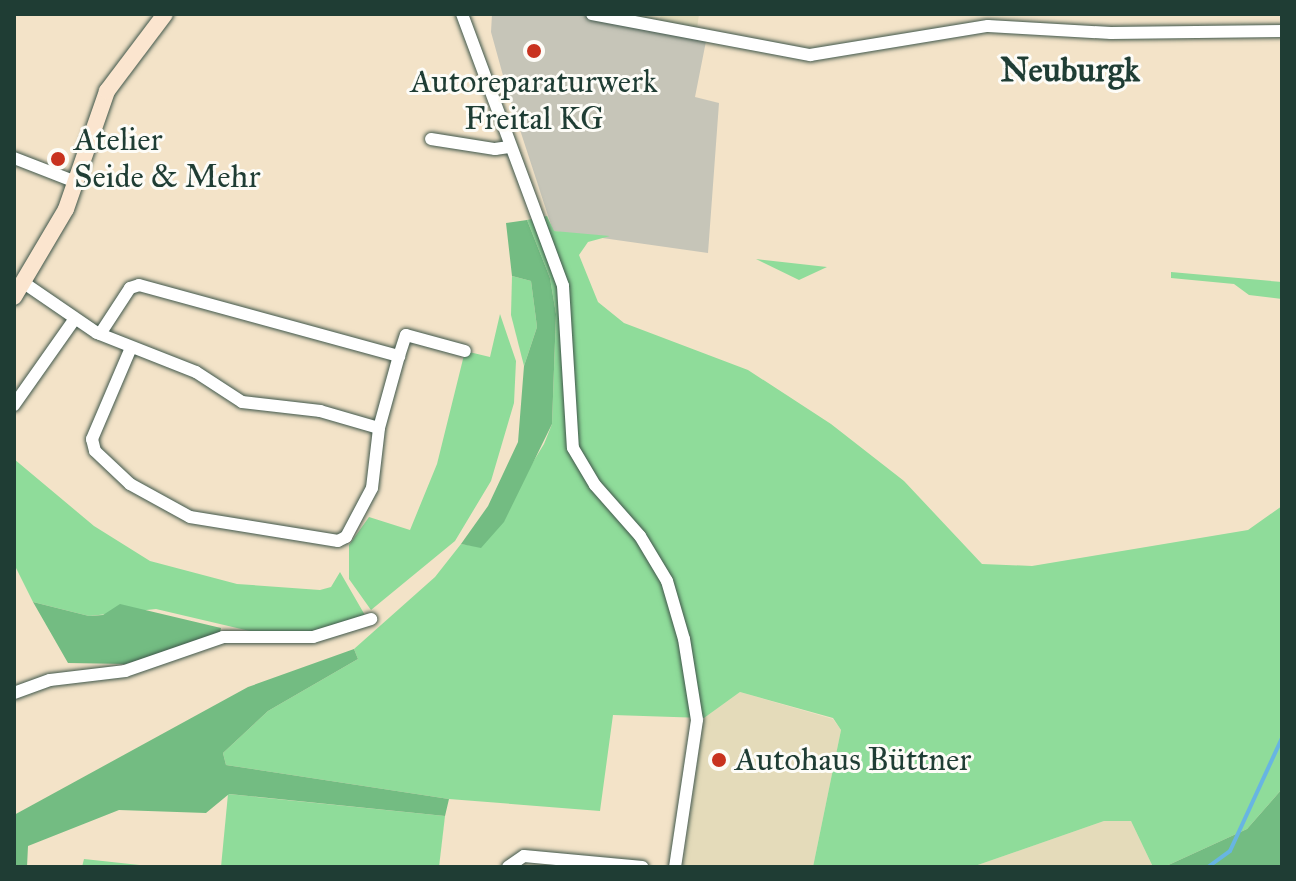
<!DOCTYPE html>
<meta charset="utf-8">
<style>
body{margin:0}
#map{position:relative;width:1296px;height:881px;overflow:hidden;background:#f3e3c8;font-family:"IM FELL Great Primer",serif}
div>[style]{position:absolute}
.built>*{inset:0;background:#e4dbba}
.industrial>*{inset:0;background:#c6c5b8}
.green>*{inset:0;background:#8fdc9a}
.forest>*{inset:0;background:#73bc82}
.stream>*{height:4px;margin:-2px;padding:0 2px;transform-origin:2px;border-radius:2px;background:#68b5e2}
.roads{filter:drop-shadow(0 0 2px #3f564a) drop-shadow(0 0 2px #3f564a)}
.street>*{height:12px;margin:-6px;padding:0 6px;transform-origin:6px;border-radius:6px;background:#fff}
.secondary>*{height:16px;margin:-8px;padding:0 8px;transform-origin:8px;border-radius:8px;background:#fbe5cf}
.dots>*{width:22px;height:22px;translate:-50% -50%;box-sizing:border-box;border:4px solid #fdfcf7;border-radius:50%}
span{translate:-50% -50%;white-space:nowrap;text-align:center;line-height:1.15;-webkit-text-stroke:6px #fdfcf7;paint-order:stroke}
.poi-label{font-size:32px;color:#1f3d34}
.left{translate:0 -50%;text-align:left}
.neighbourhood-label{font-size:34px;color:#1f3d34;font-weight:700}
.frame{position:absolute;inset:0;border:16px solid #1f3d34;pointer-events:none}
</style>
<div id="map">
<div class="built">
<div style="clip-path:polygon(661px 14px,699px 14px,697px 29px,659px 22px)"></div>
<div style="clip-path:polygon(740px 692px,833px 719px,841px 730px,813px 867px,683px 867px,704px 718px)"></div>
<div style="clip-path:polygon(1104px 821px,1131px 821px,1153px 867px,972px 867px)"></div>
</div>
<div class="industrial">
<div style="clip-path:polygon(492px 14px,616px 14px,708px 31px,695px 97px,719px 103px,708px 253px,553px 231px,507px 90px,491px 32px)"></div>
</div>
<div class="green">
<div style="clip-path:polygon(547px 216px,554px 231px,610px 236px,588px 242px,579px 255px,598px 302px,624px 323px,748px 370px,831px 424px,904px 481px,982px 564px,1032px 566px,1248px 530px,1282px 506px,1282px 789px,1247px 829px,1164px 867px,1153px 867px,1131px 821px,1104px 821px,972px 867px,813px 867px,841px 730px,833px 718px,740px 692px,704px 718px,613px 715px,600px 811px,449px 799px,226px 765px,223px 753px,268px 711px,358px 659px,354px 649px,435px 577px,461px 544px,481px 547px,544px 444px,552px 424px,556px 314px,550px 278px,527px 220px)"></div>
<div style="clip-path:polygon(756px 259px,827px 267px,799px 280px)"></div>
<div style="clip-path:polygon(1171px 272px,1282px 282px,1282px 299px,1249px 295px,1234px 284px,1171px 278px)"></div>
<div style="clip-path:polygon(512px 276px,531px 281px,537px 327px,524px 366px,511px 315px)"></div>
<div style="clip-path:polygon(500px 314px,516px 361px,514px 403px,491px 481px,455px 541px,371px 610px,349px 579px,349px 545px,369px 517px,410px 530px,437px 464px,465px 351px,490px 357px)"></div>
<div style="clip-path:polygon(14px 459px,94px 526px,150px 561px,237px 584px,320px 590px,331px 587px,340px 572px,366px 617px,319px 632px,254px 632px,156px 609px,89px 616px,33px 602px,14px 564px)"></div>
<div style="clip-path:polygon(228px 794px,445px 816px,439px 867px,221px 867px)"></div>
<div style="clip-path:polygon(84px 859px,158px 867px,82px 867px)"></div>
</div>
<div class="forest">
<div style="clip-path:polygon(527px 220px,550px 278px,556px 314px,552px 424px,504px 522px,481px 548px,461px 544px,488px 506px,518px 442px,524px 366px,537px 327px,531px 281px,512px 276px,506px 223px)"></div>
<div style="clip-path:polygon(33px 602px,89px 616px,103px 615px,120px 604px,221px 628px,220px 634px,126px 664px,68px 663px)"></div>
<div style="clip-path:polygon(354px 649px,358px 659px,268px 711px,223px 753px,226px 765px,449px 799px,445px 816px,229px 794px,206px 813px,119px 810px,28px 846px,27px 867px,14px 867px,14px 815px,248px 687px)"></div>
<div style="clip-path:polygon(1282px 789px,1282px 867px,1164px 867px,1247px 829px)"></div>
</div>
<div class="stream">
<div style="left:1208px;top:867px;width:27px;rotate:-36deg"></div>
<div style="left:1230px;top:851px;width:124px;rotate:-65.3deg"></div>
</div>
<div class="roads">
<div class="street">
<div style="left:462px;top:14px;width:290px;rotate:69.6deg"></div>
<div style="left:563px;top:286px;width:162px;rotate:86.5deg"></div>
<div style="left:573px;top:448px;width:43px;rotate:59.3deg"></div>
<div style="left:595px;top:485px;width:68px;rotate:48.6deg"></div>
<div style="left:640px;top:536px;width:52px;rotate:59deg"></div>
<div style="left:667px;top:581px;width:60px;rotate:73.7deg"></div>
<div style="left:684px;top:639px;width:82px;rotate:80.9deg"></div>
<div style="left:697px;top:720px;width:149px;rotate:98.5deg"></div>
<div style="left:592px;top:14px;width:222px;rotate:10.7deg"></div>
<div style="left:810px;top:55px;width:180px;rotate:-9.3deg"></div>
<div style="left:988px;top:26px;width:123px;rotate:3.3deg"></div>
<div style="left:1111px;top:33px;width:171px;rotate:-0.7deg"></div>
<div style="left:431px;top:139px;width:65px;rotate:8.9deg"></div>
<div style="left:495px;top:149px;width:14px;rotate:-8deg"></div>
<div style="left:14px;top:158px;width:66px;rotate:21.2deg"></div>
<div style="left:24px;top:283px;width:88px;rotate:34.4deg"></div>
<div style="left:97px;top:333px;width:106px;rotate:21.5deg"></div>
<div style="left:196px;top:372px;width:55px;rotate:33.1deg"></div>
<div style="left:242px;top:402px;width:79px;rotate:6.6deg"></div>
<div style="left:320px;top:411px;width:61px;rotate:16.1deg"></div>
<div style="left:100px;top:334px;width:55px;rotate:-56.9deg"></div>
<div style="left:130px;top:288px;width:9px;rotate:-18deg"></div>
<div style="left:139px;top:285px;width:270px;rotate:15.3deg"></div>
<div style="left:399px;top:356px;width:22px;rotate:-72deg"></div>
<div style="left:406px;top:335px;width:61px;rotate:15.2deg"></div>
<div style="left:130px;top:350px;width:97px;rotate:113.1deg"></div>
<div style="left:92px;top:439px;width:12px;rotate:76deg"></div>
<div style="left:95px;top:451px;width:48px;rotate:43.3deg"></div>
<div style="left:130px;top:484px;width:68px;rotate:28.8deg"></div>
<div style="left:190px;top:517px;width:150px;rotate:9.2deg"></div>
<div style="left:338px;top:541px;width:9px;rotate:-27deg"></div>
<div style="left:346px;top:537px;width:55px;rotate:-62deg"></div>
<div style="left:372px;top:488px;width:60px;rotate:-83.3deg"></div>
<div style="left:379px;top:428px;width:75px;rotate:-74.5deg"></div>
<div style="left:14px;top:405px;width:104px;rotate:-54.8deg"></div>
<div style="left:14px;top:693px;width:38px;rotate:-20deg"></div>
<div style="left:50px;top:680px;width:76px;rotate:-6.8deg"></div>
<div style="left:125px;top:671px;width:104px;rotate:-19.1deg"></div>
<div style="left:223px;top:637px;width:90px"></div>
<div style="left:313px;top:637px;width:61px;rotate:-17.2deg"></div>
<div style="left:508px;top:867px;width:19px;rotate:-35deg"></div>
<div style="left:524px;top:856px;width:119px;rotate:5.3deg"></div>
</div>
<div class="secondary">
<div style="left:14px;top:297px;width:102px;rotate:-59.4deg"></div>
<div style="left:66px;top:209px;width:125px;rotate:-70.8deg"></div>
<div style="left:107px;top:91px;width:96px;rotate:-53deg"></div>
</div>
</div>
<div class="dots">
<div style="left:534px;top:51px;background:#c8321e"></div>
<div style="left:58px;top:159px;background:#c8321e"></div>
<div style="left:719px;top:760px;background:#c8321e"></div>
</div>
<div class="poi-label">
<span style="left:534px;top:101px">Autoreparaturwerk<br>Freital KG</span>
<span class="left" style="left:74px;top:159px">Atelier<br>Seide &amp; Mehr</span>
<span class="left" style="left:735px;top:760px">Autohaus Büttner</span>
</div>
<div class="neighbourhood-label">
<span style="left:1070px;top:70px">Neuburgk</span>
</div>
<div class="frame"></div>
</div>
